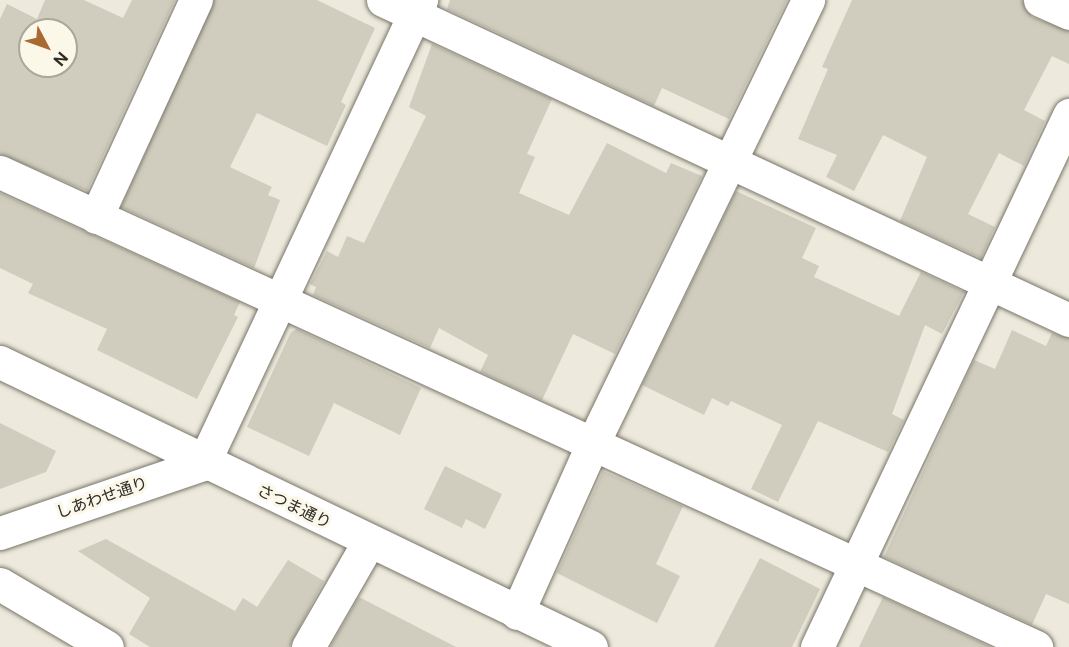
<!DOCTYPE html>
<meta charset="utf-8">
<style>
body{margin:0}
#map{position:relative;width:1069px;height:647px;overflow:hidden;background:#ede9dc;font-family:"Public Sans","Noto Sans JP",sans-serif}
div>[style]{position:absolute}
.building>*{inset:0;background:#d0ccbe}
.roads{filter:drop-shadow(0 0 2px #797569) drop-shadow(0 0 2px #797569)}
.street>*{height:33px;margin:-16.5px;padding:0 16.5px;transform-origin:16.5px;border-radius:16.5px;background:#fff}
.secondary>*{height:33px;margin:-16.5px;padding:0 16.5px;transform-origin:16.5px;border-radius:16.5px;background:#fff}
span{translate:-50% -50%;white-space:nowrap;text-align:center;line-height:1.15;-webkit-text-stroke:6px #fbf7e9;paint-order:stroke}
.street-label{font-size:16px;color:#2e2c27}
.north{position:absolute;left:18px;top:18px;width:60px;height:60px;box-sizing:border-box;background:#fbf7e9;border:2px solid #a9a69b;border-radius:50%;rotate:131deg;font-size:16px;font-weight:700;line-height:24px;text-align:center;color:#2e2c27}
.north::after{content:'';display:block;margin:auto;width:21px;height:27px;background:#a96931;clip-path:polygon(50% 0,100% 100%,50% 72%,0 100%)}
</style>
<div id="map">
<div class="building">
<div style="clip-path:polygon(evenodd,45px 0,84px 0,123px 18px,132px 0,175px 0,87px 191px,0 154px,0 19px,7px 4px,37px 19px,45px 0,30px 30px,66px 30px,66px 66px,30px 66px,30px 30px)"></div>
<div style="clip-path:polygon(214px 0,317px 0,375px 28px,341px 102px,346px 105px,327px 146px,257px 113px,230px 167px,272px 187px,268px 195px,280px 200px,254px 268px,121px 207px)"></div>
<div style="clip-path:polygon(450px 0,787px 0,729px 119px,662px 88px,654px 106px,447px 9px)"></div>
<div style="clip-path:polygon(852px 0,1022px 0,1032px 17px,1069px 31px,1069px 64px,1052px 56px,1024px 110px,1045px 121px,1024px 166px,999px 153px,968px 214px,995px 227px,981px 258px,900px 221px,927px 157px,883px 135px,854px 191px,826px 177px,837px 155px,798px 139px,828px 69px,822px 67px)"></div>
<div style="clip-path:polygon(432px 44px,552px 99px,527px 154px,535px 157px,519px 193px,569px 215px,607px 143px,666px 173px,671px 163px,702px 176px,615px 354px,573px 334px,542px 400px,480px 372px,488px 355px,439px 328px,430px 348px,313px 295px,316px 287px,310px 284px,327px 251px,338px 257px,347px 236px,364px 243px,426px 116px,409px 107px)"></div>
<div style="clip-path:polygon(736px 191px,816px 228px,802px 258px,819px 266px,814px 277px,899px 316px,921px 272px,964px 292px,942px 334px,925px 325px,892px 414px,904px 420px,888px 452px,818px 421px,778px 502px,751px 489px,782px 425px,731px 401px,728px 406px,712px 398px,704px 415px,642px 385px)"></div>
<div style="clip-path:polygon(0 193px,240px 302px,234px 315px,238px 317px,197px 399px,97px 350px,107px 329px,28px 293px,33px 284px,0 268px)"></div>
<div style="clip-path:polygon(297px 329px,421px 388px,400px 435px,334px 403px,309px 456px,247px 427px,291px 332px)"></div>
<div style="clip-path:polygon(1012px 330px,1046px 346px,1052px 333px,1069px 338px,1069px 604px,1046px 594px,1032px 625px,884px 557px,974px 360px,995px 369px)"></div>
<div style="clip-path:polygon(0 423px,56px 451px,46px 472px,0 489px)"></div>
<div style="clip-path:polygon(445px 466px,502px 494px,485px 529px,466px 519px,462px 528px,424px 509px)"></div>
<div style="clip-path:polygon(603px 471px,683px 506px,656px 564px,680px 576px,657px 623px,557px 573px)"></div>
<div style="clip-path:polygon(106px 539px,235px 611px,243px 598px,257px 607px,288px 560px,324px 581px,289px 647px,150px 647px,129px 634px,150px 598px,78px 551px)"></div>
<div style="clip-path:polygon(760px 558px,820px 589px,792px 647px,714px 647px)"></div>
<div style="clip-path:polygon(359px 597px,456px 647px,330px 647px)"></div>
<div style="clip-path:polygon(883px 597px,991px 647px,859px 647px)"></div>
</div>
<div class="roads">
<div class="street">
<div style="left:383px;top:0;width:757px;rotate:25.01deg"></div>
<div style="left:1040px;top:0;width:32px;rotate:24deg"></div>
<div style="left:0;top:172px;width:1140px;rotate:24.63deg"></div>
<div style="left:96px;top:217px;width:239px;rotate:-65.3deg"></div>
<div style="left:203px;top:464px;width:513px;rotate:-64.83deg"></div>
<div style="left:0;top:584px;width:124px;rotate:30.5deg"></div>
<div style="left:517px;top:613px;width:184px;rotate:-65.9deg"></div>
<div style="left:592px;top:445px;width:495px;rotate:-64.1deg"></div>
<div style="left:308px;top:647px;width:120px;rotate:-60deg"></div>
<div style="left:817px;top:647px;width:589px;rotate:-64.65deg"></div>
</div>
<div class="secondary">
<div style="left:0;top:362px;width:656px;rotate:25.74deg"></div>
<div style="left:0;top:533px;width:214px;rotate:-18.8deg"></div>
</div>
</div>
<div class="street-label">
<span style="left:102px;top:498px;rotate:-19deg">しあわせ通り</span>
<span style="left:294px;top:507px;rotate:26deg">さつま通り</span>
</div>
<div class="north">N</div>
</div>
